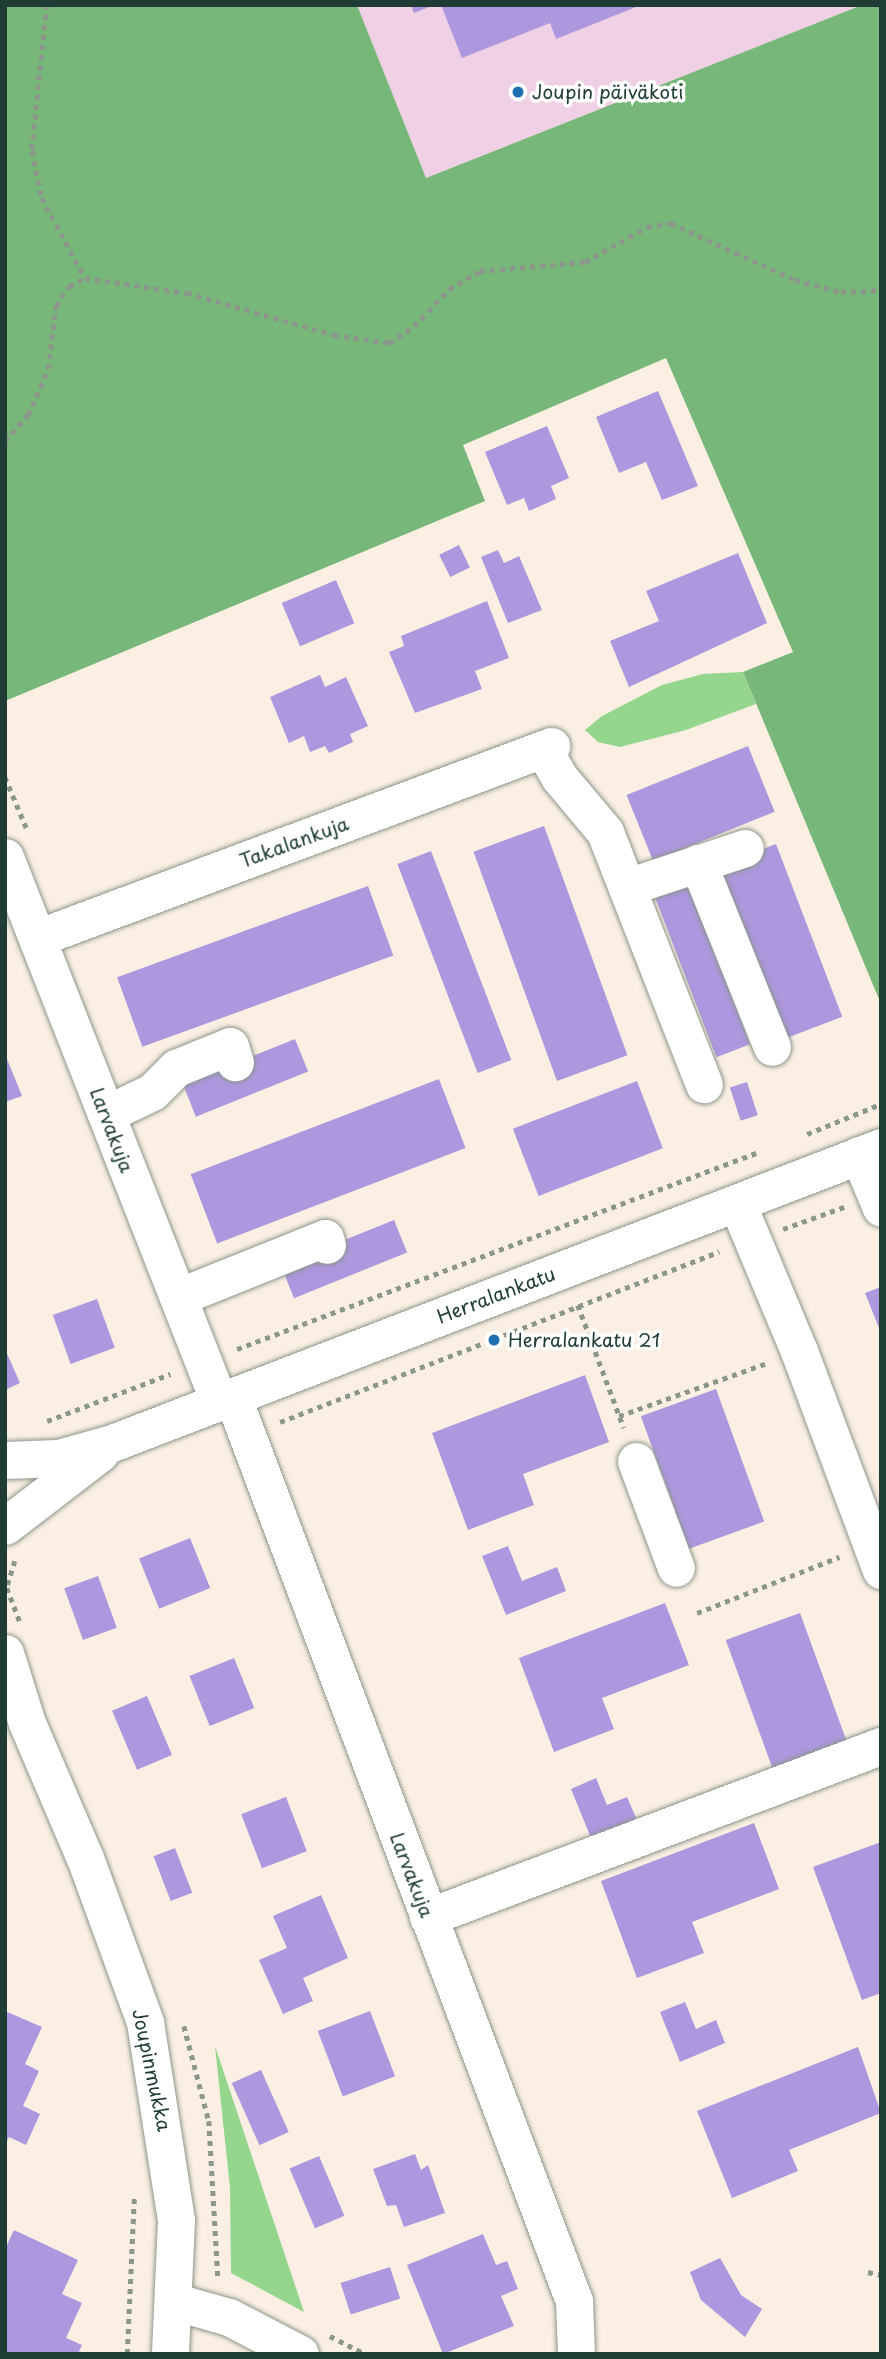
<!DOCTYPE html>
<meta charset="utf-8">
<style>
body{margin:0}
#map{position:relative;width:886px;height:2359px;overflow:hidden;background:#faefe2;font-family:"Playpen Sans",sans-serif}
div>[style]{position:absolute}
.built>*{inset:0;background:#f0d0e5}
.green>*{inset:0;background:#94d68e}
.forest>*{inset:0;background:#77b779}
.building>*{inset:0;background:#ad97de;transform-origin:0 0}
.path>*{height:4.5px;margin-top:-2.25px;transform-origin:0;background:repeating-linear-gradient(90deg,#8c968b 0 5px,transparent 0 10px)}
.roads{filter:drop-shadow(0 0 2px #8c968b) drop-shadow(0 0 2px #8c968b)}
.minor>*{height:37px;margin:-18.5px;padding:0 18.5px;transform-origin:18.5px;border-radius:18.5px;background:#fff}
.dots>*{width:19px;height:19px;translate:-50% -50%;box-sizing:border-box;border:4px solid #fff;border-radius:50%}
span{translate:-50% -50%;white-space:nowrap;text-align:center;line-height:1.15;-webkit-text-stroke:7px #fff;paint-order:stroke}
.poi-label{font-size:19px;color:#1f3d34}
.left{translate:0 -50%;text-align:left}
.street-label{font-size:19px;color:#1f3d34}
.frame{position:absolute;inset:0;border:7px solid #1f3d34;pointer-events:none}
</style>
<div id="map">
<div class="built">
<div style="clip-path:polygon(357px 5px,862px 5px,426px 178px)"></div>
</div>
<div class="green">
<div style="clip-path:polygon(743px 672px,756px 704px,686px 730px,620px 747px,598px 742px,585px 730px,602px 716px,662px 685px,703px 674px)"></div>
<div style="clip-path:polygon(215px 2046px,304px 2312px,231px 2273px,230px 2188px)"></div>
</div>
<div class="forest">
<div style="clip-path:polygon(5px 5px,357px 5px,426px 178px,862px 5px,881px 5px,881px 1004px,743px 672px,793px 652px,666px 358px,463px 445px,485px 501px,5px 701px)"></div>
</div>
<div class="building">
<div style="clip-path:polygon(411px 5px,434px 5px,414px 13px)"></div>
<div style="clip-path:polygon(441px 5px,641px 5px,556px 39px,550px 23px,462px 58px)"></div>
<div style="clip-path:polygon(658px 391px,698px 486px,662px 500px,646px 462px,619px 473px,596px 417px)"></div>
<div style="clip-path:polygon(547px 426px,569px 478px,551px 486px,556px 499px,529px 511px,524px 498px,507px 505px,485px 452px)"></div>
<div style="left:459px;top:545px;width:25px;height:22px;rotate:64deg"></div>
<div style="clip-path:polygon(498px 550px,504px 563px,519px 556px,542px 610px,508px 623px,481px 557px)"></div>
<div style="clip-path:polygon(738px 553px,767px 623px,629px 687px,610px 641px,659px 621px,646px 591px)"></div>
<div style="left:336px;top:580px;width:47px;height:59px;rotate:67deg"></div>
<div style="clip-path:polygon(487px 601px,509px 658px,475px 671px,482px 689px,415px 713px,389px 652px,404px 646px,401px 636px)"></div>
<div style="clip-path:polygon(320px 675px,325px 687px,346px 677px,368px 726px,350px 734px,353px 742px,329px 753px,325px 746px,310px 752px,304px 736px,289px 743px,270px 697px)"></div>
<div style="left:748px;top:746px;width:71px;height:131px;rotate:68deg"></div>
<div style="left:544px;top:826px;width:244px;height:75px;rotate:70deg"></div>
<div style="left:776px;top:844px;width:185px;height:68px;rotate:69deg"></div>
<div style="left:431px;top:851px;width:224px;height:36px;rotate:69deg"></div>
<div style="left:687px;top:880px;width:176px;height:36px;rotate:69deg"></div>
<div style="left:368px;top:886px;width:74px;height:267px;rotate:70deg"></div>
<div style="left:295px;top:1039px;width:35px;height:121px;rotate:68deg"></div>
<div style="clip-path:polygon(5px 1054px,22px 1096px,5px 1102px)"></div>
<div style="left:439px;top:1079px;width:74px;height:266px;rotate:69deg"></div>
<div style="left:637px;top:1081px;width:72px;height:133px;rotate:69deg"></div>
<div style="left:747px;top:1082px;width:35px;height:18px;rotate:72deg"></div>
<div style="left:394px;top:1220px;width:35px;height:122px;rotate:68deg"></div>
<div style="clip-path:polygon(881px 1287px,881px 1333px,865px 1293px)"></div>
<div style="left:97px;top:1299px;width:52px;height:47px;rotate:70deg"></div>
<div style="clip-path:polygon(5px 1349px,20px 1383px,5px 1390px)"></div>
<div style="clip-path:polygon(585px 1375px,609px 1442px,523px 1474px,534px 1505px,468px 1530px,432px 1433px)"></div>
<div style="left:716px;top:1389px;width:141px;height:80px;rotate:70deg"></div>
<div style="left:190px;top:1538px;width:54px;height:55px;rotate:68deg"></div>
<div style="clip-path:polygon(508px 1546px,522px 1581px,557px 1567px,566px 1591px,506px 1615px,482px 1556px)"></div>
<div style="left:98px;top:1576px;width:55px;height:36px;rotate:70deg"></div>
<div style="clip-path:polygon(665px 1603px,689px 1665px,602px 1698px,614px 1729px,554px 1752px,519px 1658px)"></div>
<div style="left:800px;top:1613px;width:141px;height:79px;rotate:70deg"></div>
<div style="left:234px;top:1658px;width:54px;height:48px;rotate:68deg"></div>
<div style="left:147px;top:1696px;width:64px;height:38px;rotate:67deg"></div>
<div style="clip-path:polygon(596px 1778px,607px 1805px,627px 1797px,637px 1820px,591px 1838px,571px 1789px)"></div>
<div style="left:286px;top:1797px;width:58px;height:48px;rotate:69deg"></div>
<div style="clip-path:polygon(754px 1823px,779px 1889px,692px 1922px,704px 1953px,637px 1978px,601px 1881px)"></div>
<div style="clip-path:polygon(881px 1842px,881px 1993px,862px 2000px,813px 1867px)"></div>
<div style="left:175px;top:1848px;width:48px;height:23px;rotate:69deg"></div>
<div style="clip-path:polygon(321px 1895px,348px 1958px,303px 1978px,313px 2001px,283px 2014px,259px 1960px,287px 1948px,273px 1916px)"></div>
<div style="clip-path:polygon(685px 2002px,696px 2029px,716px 2020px,725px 2043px,680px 2062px,660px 2012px)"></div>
<div style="clip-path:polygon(5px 2011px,42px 2027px,25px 2064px,39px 2071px,23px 2106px,40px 2114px,26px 2145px,9px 2137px,5px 2145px)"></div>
<div style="left:370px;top:2011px;width:70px;height:56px;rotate:69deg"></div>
<div style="clip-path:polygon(858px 2047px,881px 2113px,789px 2150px,798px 2171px,732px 2198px,697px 2111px)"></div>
<div style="left:261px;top:2070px;width:68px;height:32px;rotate:66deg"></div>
<div style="clip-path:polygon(415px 2154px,421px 2170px,428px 2165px,445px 2213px,404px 2227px,396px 2205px,387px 2206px,373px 2169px)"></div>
<div style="left:319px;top:2156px;width:65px;height:32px;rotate:67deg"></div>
<div style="clip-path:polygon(14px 2230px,78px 2260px,62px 2294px,82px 2303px,66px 2338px,82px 2345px,78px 2354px,5px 2354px,5px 2249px)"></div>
<div style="clip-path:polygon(483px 2234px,496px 2265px,507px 2261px,518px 2289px,501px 2296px,514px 2326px,443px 2354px,407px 2265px)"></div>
<div style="clip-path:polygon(720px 2258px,741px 2295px,762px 2309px,745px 2337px,701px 2300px,690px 2272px)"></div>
<div style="left:390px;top:2267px;width:33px;height:52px;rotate:72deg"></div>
</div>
<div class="path">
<div style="left:47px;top:5px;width:147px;rotate:95.9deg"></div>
<div style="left:32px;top:151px;width:48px;rotate:78deg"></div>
<div style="left:42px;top:198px;width:91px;rotate:61.7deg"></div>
<div style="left:5px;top:441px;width:35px;rotate:-49deg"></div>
<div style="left:28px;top:415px;width:50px;rotate:-66.5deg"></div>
<div style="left:48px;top:369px;width:64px;rotate:-82.8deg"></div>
<div style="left:56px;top:306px;width:24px;rotate:-57deg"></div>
<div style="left:69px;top:286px;width:18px;rotate:-27deg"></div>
<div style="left:85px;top:278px;width:103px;rotate:8.4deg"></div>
<div style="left:187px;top:293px;width:153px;rotate:15.9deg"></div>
<div style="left:334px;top:335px;width:56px;rotate:8.3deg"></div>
<div style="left:389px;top:343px;width:30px;rotate:-34deg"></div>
<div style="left:414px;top:326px;width:51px;rotate:-46.6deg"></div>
<div style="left:449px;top:289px;width:36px;rotate:-30deg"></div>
<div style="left:480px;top:271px;width:105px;rotate:-4.9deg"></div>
<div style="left:585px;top:262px;width:71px;rotate:-29.4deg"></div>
<div style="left:647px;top:227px;width:24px;rotate:-9deg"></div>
<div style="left:671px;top:223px;width:136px;rotate:24.7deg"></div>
<div style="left:795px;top:280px;width:48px;rotate:14.6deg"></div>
<div style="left:841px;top:292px;width:40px;rotate:-2.9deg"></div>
<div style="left:5px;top:777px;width:56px;rotate:67.1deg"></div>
<div style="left:807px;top:1134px;width:80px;rotate:-22.1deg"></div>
<div style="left:783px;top:1229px;width:65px;rotate:-19.8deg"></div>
<div style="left:578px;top:1305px;width:131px;rotate:69.5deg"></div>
<div style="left:237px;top:1349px;width:555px;rotate:-20.69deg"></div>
<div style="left:619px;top:1416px;width:157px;rotate:-19.7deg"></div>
<div style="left:47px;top:1421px;width:132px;rotate:-20.9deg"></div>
<div style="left:280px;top:1422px;width:471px;rotate:-21.2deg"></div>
<div style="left:15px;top:1561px;width:28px;rotate:107deg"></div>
<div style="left:7px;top:1588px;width:36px;rotate:69deg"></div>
<div style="left:697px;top:1613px;width:153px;rotate:-21.5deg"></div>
<div style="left:184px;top:2026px;width:98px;rotate:75.3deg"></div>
<div style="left:209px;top:2121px;width:155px;rotate:86.7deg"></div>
<div style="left:868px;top:2272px;width:13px;rotate:13deg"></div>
<div style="left:330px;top:2336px;width:39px;rotate:27deg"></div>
<div style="left:127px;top:2354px;width:156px;rotate:-87.4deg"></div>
</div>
<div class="roads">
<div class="minor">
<div style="left:543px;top:749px;width:32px;rotate:60deg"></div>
<div style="left:559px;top:777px;width:72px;rotate:50.1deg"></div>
<div style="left:605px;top:832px;width:271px;rotate:68.6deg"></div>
<div style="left:5px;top:857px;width:586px;rotate:68.56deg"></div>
<div style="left:698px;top:863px;width:198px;rotate:68.1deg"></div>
<div style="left:627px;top:887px;width:124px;rotate:-18.3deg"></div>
<div style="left:37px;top:938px;width:549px;rotate:-20.48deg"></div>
<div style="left:106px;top:1114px;width:51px;rotate:-25.6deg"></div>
<div style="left:152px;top:1092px;width:34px;rotate:-45deg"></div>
<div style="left:176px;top:1068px;width:58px;rotate:-22.2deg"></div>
<div style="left:230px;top:1046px;width:17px;rotate:73deg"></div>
<div style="left:859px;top:1155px;width:57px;rotate:67.5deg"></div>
<div style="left:737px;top:1203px;width:160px;rotate:67.3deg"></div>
<div style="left:799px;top:1351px;width:234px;rotate:69.5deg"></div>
<div style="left:178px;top:1297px;width:158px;rotate:-21.9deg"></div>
<div style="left:325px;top:1238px;width:7px;rotate:74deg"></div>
<div style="left:233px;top:1398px;width:965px;rotate:69.31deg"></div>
<div style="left:574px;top:2301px;width:53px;rotate:87.8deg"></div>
<div style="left:5px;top:1460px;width:53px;rotate:-2.2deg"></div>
<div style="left:58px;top:1458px;width:56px;rotate:-15.5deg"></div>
<div style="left:112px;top:1443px;width:824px;rotate:-21.05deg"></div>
<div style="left:636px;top:1461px;width:114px;rotate:69.5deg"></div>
<div style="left:5px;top:1526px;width:120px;rotate:-37.5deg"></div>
<div style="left:5px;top:1653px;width:73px;rotate:72.6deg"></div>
<div style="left:27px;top:1723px;width:147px;rotate:66.8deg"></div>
<div style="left:85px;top:1858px;width:175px;rotate:69.9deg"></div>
<div style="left:145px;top:2022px;width:200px;rotate:81.1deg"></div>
<div style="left:176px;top:2220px;width:134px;rotate:92.6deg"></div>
<div style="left:428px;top:1917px;width:484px;rotate:-20.7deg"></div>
<div style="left:176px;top:2302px;width:55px;rotate:15.8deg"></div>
<div style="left:229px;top:2317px;width:80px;rotate:27.5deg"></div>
</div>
</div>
<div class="dots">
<div style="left:518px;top:92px;background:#1f6fb2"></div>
<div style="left:494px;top:1340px;background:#1f6fb2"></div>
</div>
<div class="poi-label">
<span class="left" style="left:532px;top:92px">Joupin päiväkoti</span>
<span class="left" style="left:508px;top:1340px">Herralankatu 21</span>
</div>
<div class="street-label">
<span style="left:294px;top:842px;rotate:-20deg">Takalankuja</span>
<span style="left:112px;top:1130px;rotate:69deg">Larvakuja</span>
<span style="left:496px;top:1295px;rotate:-21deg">Herralankatu</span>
<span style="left:412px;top:1875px;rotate:69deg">Larvakuja</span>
<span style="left:152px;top:2070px;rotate:78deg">Joupinmukka</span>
</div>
<div class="frame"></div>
</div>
